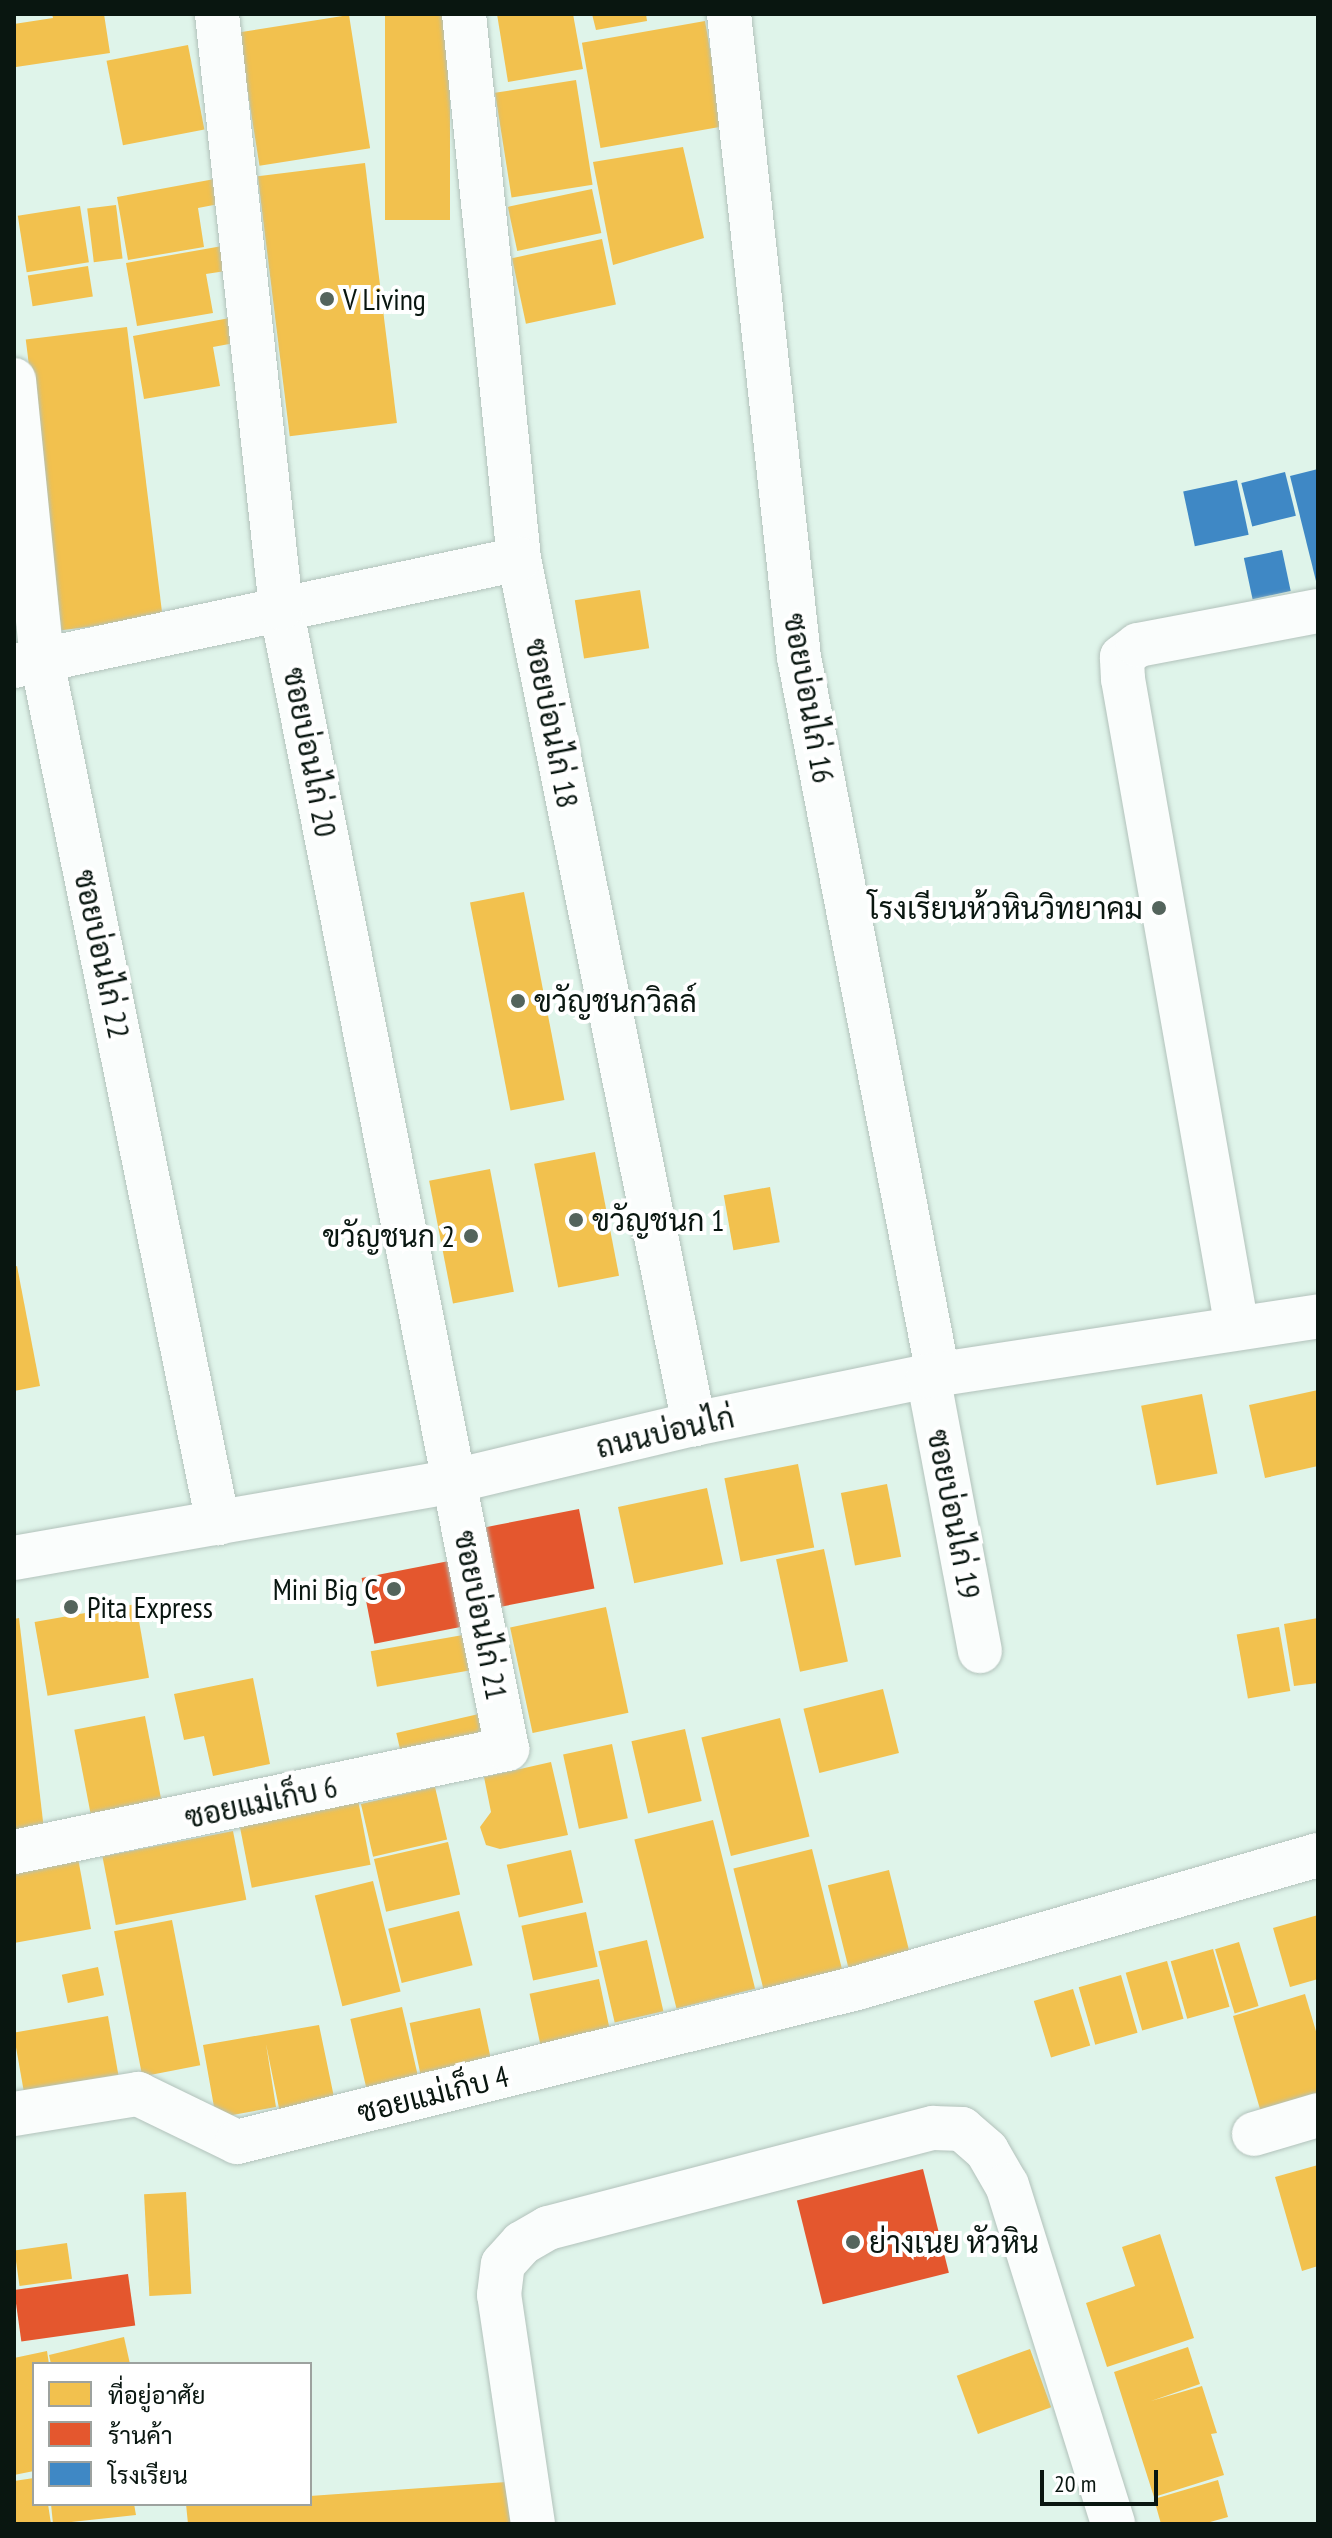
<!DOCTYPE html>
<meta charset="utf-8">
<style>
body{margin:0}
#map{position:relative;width:1332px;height:2538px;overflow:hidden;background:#dff4ea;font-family:"PT Sans Narrow",Sarabun,sans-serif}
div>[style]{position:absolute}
.homes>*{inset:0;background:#f2c14e;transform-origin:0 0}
.shops>*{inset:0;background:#e4572e;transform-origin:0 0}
.schools>*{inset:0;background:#3f88c5;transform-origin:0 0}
.roads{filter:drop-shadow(0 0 2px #b2c2bb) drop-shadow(0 0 2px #b2c2bb)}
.minor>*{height:44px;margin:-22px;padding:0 22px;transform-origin:22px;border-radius:22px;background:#fafdfc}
.dots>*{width:22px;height:22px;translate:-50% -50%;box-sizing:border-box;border:4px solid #fff;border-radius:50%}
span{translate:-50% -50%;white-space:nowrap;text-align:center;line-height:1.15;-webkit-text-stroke:8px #fff;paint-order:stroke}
.poi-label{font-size:30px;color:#091610}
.left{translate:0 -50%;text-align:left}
.right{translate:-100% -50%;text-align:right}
.street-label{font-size:30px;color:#091610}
.frame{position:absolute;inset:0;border:16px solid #091610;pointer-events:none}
.legend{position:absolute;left:32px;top:2362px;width:280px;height:144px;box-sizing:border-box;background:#fff;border:2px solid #9da29f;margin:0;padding:10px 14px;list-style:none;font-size:24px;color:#091610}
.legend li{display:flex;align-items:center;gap:16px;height:40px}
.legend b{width:40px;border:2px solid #9da29f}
.scale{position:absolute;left:1040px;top:2470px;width:118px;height:36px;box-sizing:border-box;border:4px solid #091610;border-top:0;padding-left:10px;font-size:24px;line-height:28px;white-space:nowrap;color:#091610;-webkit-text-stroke:6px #fff;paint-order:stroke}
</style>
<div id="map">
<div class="homes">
<div style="clip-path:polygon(52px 14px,104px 14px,110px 53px,16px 67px,14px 24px,53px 18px)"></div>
<div style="left:385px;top:14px;width:65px;height:206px"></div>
<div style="clip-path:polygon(497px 14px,573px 14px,583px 69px,508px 82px)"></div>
<div style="clip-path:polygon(592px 14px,646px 14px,647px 21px,596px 30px)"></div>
<div style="left:349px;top:15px;width:135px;height:112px;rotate:81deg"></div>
<div style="left:705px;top:21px;width:107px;height:125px;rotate:80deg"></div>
<div style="left:188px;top:45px;width:86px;height:83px;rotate:79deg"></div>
<div style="left:576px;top:80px;width:106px;height:82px;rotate:81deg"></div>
<div style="clip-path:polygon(683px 147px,704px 238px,613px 265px,593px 162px)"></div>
<div style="left:365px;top:163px;width:262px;height:108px;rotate:83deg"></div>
<div style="clip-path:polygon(220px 178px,224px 203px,198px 208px,204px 247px,128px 260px,117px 197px)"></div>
<div style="left:592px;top:189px;width:45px;height:86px;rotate:78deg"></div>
<div style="left:116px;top:205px;width:54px;height:29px;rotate:83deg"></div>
<div style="left:80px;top:206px;width:57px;height:63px;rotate:81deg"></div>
<div style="left:602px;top:239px;width:67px;height:92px;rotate:78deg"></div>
<div style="clip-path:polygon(228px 245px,232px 270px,206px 274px,213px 313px,137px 326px,126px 263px)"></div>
<div style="left:88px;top:266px;width:31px;height:61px;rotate:81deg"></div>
<div style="clip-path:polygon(235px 317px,240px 342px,213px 347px,220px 386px,144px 399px,133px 336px)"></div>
<div style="left:127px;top:327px;width:293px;height:102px;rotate:83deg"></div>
<div style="left:640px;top:590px;width:59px;height:66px;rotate:81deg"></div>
<div style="left:524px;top:892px;width:212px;height:55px;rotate:79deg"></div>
<div style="left:595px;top:1152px;width:126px;height:62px;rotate:79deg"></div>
<div style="left:490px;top:1169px;width:125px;height:62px;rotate:79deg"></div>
<div style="left:770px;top:1187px;width:56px;height:47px;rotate:80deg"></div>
<div style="clip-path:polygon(17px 1266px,40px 1386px,14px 1391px,14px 1267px)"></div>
<div style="clip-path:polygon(1318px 1390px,1318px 1466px,1265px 1478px,1249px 1405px)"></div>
<div style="left:1202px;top:1394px;width:81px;height:62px;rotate:79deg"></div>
<div style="left:798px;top:1464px;width:85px;height:75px;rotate:79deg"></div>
<div style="left:887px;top:1484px;width:74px;height:47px;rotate:79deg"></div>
<div style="left:707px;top:1488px;width:78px;height:91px;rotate:78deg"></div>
<div style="left:824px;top:1549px;width:115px;height:49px;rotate:78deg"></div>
<div style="left:136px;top:1604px;width:75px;height:103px;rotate:80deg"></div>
<div style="left:606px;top:1607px;width:108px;height:98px;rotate:78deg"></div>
<div style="clip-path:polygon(19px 1618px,45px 1838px,14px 1841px,14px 1619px)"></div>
<div style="clip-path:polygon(1318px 1618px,1318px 1683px,1294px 1686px,1284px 1624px)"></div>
<div style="left:1279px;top:1627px;width:65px;height:43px;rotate:80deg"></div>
<div style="left:480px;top:1632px;width:36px;height:111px;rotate:80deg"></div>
<div style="clip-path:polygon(253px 1678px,270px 1764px,213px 1776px,204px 1736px,184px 1740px,174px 1694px)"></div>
<div style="left:883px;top:1689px;width:66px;height:82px;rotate:76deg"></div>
<div style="left:483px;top:1713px;width:28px;height:89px;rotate:77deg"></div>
<div style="left:145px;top:1716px;width:86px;height:72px;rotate:79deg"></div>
<div style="left:780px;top:1718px;width:122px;height:81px;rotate:76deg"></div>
<div style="left:685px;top:1729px;width:74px;height:55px;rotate:77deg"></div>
<div style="left:612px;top:1744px;width:76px;height:50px;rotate:78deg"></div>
<div style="clip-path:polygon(551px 1762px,568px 1835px,500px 1849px,486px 1845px,480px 1827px,491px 1812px,484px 1777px)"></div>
<div style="left:435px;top:1787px;width:54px;height:76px;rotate:77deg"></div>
<div style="left:357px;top:1795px;width:71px;height:121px;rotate:79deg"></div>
<div style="left:713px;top:1820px;width:174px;height:81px;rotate:76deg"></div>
<div style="left:233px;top:1831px;width:70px;height:133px;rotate:79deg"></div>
<div style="left:448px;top:1842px;width:54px;height:76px;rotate:77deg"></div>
<div style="left:812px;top:1849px;width:124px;height:81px;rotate:76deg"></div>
<div style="left:571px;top:1850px;width:54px;height:66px;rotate:77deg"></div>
<div style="clip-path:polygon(78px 1858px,91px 1929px,14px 1943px,14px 1869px)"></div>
<div style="left:889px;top:1870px;width:89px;height:63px;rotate:76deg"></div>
<div style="left:373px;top:1881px;width:114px;height:60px;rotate:76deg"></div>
<div style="left:459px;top:1911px;width:56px;height:73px;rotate:76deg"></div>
<div style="left:586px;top:1912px;width:56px;height:66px;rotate:78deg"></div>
<div style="clip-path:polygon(1318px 1915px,1318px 1979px,1290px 1987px,1273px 1928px)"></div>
<div style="left:172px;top:1920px;width:148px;height:59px;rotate:79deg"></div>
<div style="left:647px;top:1940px;width:73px;height:50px;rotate:77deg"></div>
<div style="left:1239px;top:1942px;width:67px;height:25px;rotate:73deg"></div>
<div style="left:1213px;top:1949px;width:60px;height:44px;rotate:74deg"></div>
<div style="left:1167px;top:1961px;width:60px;height:43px;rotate:74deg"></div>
<div style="left:98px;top:1967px;width:29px;height:37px;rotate:78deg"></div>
<div style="left:1121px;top:1975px;width:60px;height:44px;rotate:74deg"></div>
<div style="left:599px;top:1979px;width:54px;height:71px;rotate:78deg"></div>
<div style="left:1073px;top:1989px;width:59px;height:41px;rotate:73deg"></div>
<div style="clip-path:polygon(1305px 1994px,1318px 2038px,1318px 2099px,1262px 2116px,1233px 2016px)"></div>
<div style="left:402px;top:2007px;width:72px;height:53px;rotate:77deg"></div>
<div style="left:480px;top:2008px;width:53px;height:72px;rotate:78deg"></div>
<div style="left:108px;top:2016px;width:69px;height:96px;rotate:80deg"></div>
<div style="clip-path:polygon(319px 2025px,335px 2102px,280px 2113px,266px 2044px,276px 2107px,216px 2118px,203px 2045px)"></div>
<div style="clip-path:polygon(1318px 2165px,1318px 2266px,1302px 2271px,1275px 2177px)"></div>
<div style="left:186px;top:2192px;width:102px;height:42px;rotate:87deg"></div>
<div style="clip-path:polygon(1160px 2234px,1194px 2338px,1107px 2367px,1086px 2303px,1135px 2286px,1122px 2247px)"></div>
<div style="left:67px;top:2243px;width:36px;height:53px;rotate:82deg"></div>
<div style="clip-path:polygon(124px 2337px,130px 2364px,51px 2364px,49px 2355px)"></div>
<div style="clip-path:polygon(1188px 2347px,1200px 2384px,1151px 2401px,1202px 2386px,1217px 2433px,1211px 2434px,1224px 2475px,1154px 2497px,1114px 2372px)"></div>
<div style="left:1030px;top:2349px;width:62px;height:78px;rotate:70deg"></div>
<div style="clip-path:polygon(47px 2351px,49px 2364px,34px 2364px,34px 2471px,14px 2475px,14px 2358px)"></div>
<div style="clip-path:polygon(34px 2478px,34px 2504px,48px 2504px,51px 2524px,14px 2524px,14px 2481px)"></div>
<div style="clip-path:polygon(1218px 2480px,1228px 2517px,1203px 2524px,1161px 2524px,1154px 2499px)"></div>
<div style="clip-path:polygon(519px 2481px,522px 2524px,188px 2524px,186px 2504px,310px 2504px,310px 2496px)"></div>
<div style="clip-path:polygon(51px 2504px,134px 2504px,136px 2515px,53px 2524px)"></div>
</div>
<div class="shops">
<div style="left:579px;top:1509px;width:81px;height:95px;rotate:79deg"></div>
<div style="left:449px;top:1561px;width:67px;height:89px;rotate:79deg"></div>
<div style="left:923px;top:2169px;width:107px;height:130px;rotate:76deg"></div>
<div style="left:128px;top:2274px;width:52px;height:115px;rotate:82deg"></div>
</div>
<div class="schools">
<div style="clip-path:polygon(1318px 469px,1318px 585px,1317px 585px,1290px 476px)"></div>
<div style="left:1285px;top:472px;width:45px;height:45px;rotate:76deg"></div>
<div style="left:1237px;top:480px;width:56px;height:55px;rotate:78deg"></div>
<div style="left:1282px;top:550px;width:42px;height:39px;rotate:78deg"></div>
</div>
<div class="roads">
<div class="minor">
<div style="left:464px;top:14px;width:548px;rotate:84.24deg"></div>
<div style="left:519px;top:559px;width:883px;rotate:78.56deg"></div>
<div style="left:729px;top:14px;width:647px;rotate:83.79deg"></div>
<div style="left:799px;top:657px;width:730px;rotate:79.03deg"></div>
<div style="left:14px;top:380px;width:282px;rotate:84.3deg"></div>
<div style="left:42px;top:661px;width:880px;rotate:78.46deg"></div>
<div style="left:14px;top:666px;width:516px;rotate:-11.96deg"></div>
<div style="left:1237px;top:1328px;width:659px;rotate:-99.96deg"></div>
<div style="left:1123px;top:679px;width:22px;rotate:-93deg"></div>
<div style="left:1122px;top:657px;width:20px;rotate:-37deg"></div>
<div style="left:1138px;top:645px;width:183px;rotate:-10.7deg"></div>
<div style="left:928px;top:1376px;width:280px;rotate:79.3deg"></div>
<div style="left:14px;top:1558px;width:447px;rotate:-9.9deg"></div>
<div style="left:454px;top:1481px;width:247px;rotate:-13.4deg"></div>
<div style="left:694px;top:1424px;width:239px;rotate:-11.6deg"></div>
<div style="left:928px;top:1376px;width:395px;rotate:-8.7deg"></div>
<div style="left:14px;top:1852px;width:504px;rotate:-11.8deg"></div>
<div style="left:507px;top:1749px;width:1163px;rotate:-101.2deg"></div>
<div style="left:281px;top:608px;width:597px;rotate:-96.15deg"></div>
<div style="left:14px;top:2114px;width:126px;rotate:-9.2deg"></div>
<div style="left:138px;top:2094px;width:110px;rotate:25.9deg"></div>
<div style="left:237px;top:2142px;width:639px;rotate:-13.95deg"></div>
<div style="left:857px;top:1988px;width:480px;rotate:-16.1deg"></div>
<div style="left:1254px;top:2134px;width:67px;rotate:-16.5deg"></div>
<div style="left:533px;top:2524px;width:232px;rotate:-98.4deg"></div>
<div style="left:499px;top:2295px;width:31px;rotate:-83deg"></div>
<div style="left:503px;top:2264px;width:28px;rotate:-48deg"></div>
<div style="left:522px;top:2243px;width:30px;rotate:-30deg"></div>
<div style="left:548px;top:2228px;width:398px;rotate:-14.6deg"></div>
<div style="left:933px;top:2128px;width:29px;rotate:2deg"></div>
<div style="left:962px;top:2129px;width:33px;rotate:41deg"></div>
<div style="left:987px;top:2151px;width:39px;rotate:60deg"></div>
<div style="left:1007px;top:2185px;width:355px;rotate:72.6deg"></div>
</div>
</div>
<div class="dots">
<div style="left:327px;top:299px;background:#54645c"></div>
<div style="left:1159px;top:908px;background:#54645c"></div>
<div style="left:518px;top:1001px;background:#54645c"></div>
<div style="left:576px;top:1220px;background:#54645c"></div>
<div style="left:471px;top:1236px;background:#54645c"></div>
<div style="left:394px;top:1589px;background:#54645c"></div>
<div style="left:71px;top:1607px;background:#54645c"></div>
<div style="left:853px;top:2242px;background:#54645c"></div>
</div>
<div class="poi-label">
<span class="left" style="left:343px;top:299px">V Living</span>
<span class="right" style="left:1143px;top:908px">โรงเรียนห้วหินวิทยาคม</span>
<span class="left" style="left:534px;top:1001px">ขวัญชนกวิลล์</span>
<span class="left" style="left:592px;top:1220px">ขวัญชนก 1</span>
<span class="right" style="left:455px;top:1236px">ขวัญชนก 2</span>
<span class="right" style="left:378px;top:1589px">Mini Big C</span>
<span class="left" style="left:87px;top:1607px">Pita Express</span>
<span class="left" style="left:869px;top:2242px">ย่างเนย หัวหิน</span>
</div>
<div class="street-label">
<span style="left:809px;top:698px;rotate:80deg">ซอยบ่อนไก่ 16</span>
<span style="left:552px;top:723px;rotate:79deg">ซอยบ่อนไก่ 18</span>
<span style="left:310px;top:752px;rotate:79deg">ซอยบ่อนไก่ 20</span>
<span style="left:102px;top:954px;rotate:78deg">ซอยบ่อนไก่ 22</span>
<span style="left:665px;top:1432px;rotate:-13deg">ถนนบ่อนไก่</span>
<span style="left:954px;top:1514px;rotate:79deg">ซอยบ่อนไก่ 19</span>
<span style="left:481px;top:1615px;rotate:79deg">ซอยบ่อนไก่ 21</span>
<span style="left:261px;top:1802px;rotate:-12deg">ซอยแม่เก็บ 6</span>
<span style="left:433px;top:2094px;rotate:-14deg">ซอยแม่เก็บ 4</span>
</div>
<div class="frame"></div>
<ul class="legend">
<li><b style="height:22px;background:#f2c14e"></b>ที่อยู่อาศัย</li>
<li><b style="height:22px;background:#e4572e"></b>ร้านค้า</li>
<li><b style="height:22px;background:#3f88c5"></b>โรงเรียน</li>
</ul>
<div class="scale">20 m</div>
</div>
